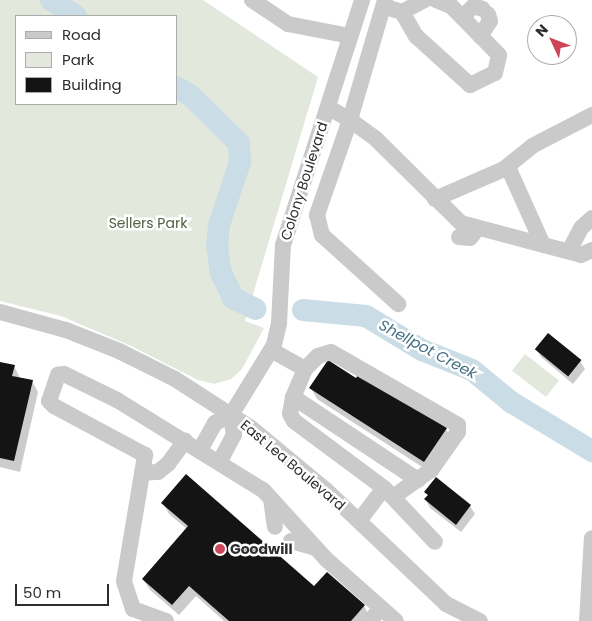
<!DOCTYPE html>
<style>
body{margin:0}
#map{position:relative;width:592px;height:621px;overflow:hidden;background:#fff;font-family:Poppins,sans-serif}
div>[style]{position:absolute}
.green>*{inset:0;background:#e3e8dc;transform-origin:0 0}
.shadow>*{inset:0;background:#0003}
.river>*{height:22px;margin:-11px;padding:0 11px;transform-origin:11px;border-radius:11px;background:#cadde6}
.building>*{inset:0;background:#141414;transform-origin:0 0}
.minor>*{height:16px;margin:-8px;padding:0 8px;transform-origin:8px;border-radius:8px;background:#cacaca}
.dots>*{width:14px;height:14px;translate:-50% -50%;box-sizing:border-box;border:2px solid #fff;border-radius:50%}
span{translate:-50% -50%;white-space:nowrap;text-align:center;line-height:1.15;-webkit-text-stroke:5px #fff;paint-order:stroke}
.street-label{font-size:14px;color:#2d2d2d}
.park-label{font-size:14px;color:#536240}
.poi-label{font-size:14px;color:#2d2d2d;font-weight:700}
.left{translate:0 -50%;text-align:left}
.water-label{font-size:15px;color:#457084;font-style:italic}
.legend{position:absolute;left:15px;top:15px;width:162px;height:90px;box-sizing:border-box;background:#fff;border:1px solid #ababab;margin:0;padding:6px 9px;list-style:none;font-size:15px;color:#2d2d2d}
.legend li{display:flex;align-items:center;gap:10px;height:25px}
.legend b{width:25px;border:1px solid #ababab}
.north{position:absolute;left:527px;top:15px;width:50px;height:50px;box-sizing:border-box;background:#fff;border:1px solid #ababab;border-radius:50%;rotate:313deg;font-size:14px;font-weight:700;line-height:20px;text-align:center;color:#2d2d2d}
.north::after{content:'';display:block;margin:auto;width:18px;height:22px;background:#ce4458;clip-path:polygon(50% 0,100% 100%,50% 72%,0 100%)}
.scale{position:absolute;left:15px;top:584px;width:94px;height:22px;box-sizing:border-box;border:2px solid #2d2d2d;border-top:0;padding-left:6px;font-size:15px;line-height:18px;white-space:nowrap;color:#2d2d2d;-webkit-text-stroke:4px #fff;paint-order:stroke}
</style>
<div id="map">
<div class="green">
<div style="clip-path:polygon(evenodd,0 0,203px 0,318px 77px,245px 321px,264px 328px,242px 369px,231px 379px,214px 384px,198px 380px,131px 346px,61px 316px,0 301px,0 0,16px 16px,176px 16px,176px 104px,16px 104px,16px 16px)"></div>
<div style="left:525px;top:354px;width:43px;height:21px;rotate:38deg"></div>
</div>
<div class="shadow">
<div style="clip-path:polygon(548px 334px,580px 361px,585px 369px,573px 384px,541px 357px,536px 349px)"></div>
<div style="clip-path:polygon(0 363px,14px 366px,20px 378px,32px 381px,38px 392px,20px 472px,0 467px)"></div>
<div style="clip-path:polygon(356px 380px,446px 429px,452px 440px,430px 472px,317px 399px,311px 388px)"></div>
<div style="clip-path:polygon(436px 479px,470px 506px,475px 514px,461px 532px,430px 508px,426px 500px,428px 496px,426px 492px)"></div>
<div style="clip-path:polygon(163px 503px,314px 588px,364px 606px,370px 617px,366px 621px,224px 621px,196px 596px,179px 615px,150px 590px,143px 579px,187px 529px,169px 514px)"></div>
</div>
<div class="river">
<div style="left:51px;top:0;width:30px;rotate:33deg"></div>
<div style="left:176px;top:87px;width:16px;rotate:30deg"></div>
<div style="left:190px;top:95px;width:69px;rotate:44.4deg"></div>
<div style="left:239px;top:143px;width:19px;rotate:87deg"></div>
<div style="left:240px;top:162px;width:66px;rotate:108.4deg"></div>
<div style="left:219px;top:225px;width:21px;rotate:95deg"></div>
<div style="left:217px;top:246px;width:27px;rotate:82deg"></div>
<div style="left:221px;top:273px;width:28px;rotate:64deg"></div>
<div style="left:233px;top:298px;width:25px;rotate:26deg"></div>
<div style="left:303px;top:310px;width:63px;rotate:5.4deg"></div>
<div style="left:366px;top:316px;width:66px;rotate:31.3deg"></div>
<div style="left:422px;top:350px;width:54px;rotate:21.8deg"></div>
<div style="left:472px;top:370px;width:50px;rotate:39.4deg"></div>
<div style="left:511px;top:402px;width:95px;rotate:31.2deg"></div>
</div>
<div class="building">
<div style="left:548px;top:333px;width:43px;height:21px;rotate:39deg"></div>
<div style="clip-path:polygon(328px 360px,356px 378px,360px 372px,447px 428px,424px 462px,309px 388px)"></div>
<div style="clip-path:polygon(0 362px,15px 365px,12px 376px,33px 380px,14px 461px,0 458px)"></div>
<div style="clip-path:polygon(186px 474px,314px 586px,327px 572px,365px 605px,351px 621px,229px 621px,189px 586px,172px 605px,142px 579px,188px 526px,161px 503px)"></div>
<div style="clip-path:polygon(436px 477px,471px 505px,456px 525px,424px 499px,428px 495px,424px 492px)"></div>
</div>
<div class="minor">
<div style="left:252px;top:0;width:43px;rotate:33.7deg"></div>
<div style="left:288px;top:24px;width:63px;rotate:11deg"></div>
<div style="left:385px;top:0;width:125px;rotate:106.3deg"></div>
<div style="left:350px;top:120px;width:32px;rotate:36deg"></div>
<div style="left:376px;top:139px;width:120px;rotate:44.7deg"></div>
<div style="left:461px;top:223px;width:124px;rotate:14.9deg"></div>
<div style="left:581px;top:255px;width:12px;rotate:-24deg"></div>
<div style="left:392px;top:9px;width:10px;rotate:17deg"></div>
<div style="left:402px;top:12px;width:26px;rotate:-28deg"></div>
<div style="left:402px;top:12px;width:28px;rotate:60deg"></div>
<div style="left:416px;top:36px;width:73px;rotate:42.2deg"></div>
<div style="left:470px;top:85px;width:28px;rotate:-26deg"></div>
<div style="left:495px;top:73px;width:18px;rotate:-77deg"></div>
<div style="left:499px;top:55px;width:69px;rotate:-134.4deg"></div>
<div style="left:451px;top:6px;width:16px;rotate:-158deg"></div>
<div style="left:462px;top:17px;width:16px;rotate:-43deg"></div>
<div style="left:474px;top:6px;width:9px;rotate:18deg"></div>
<div style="left:480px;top:36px;width:18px;rotate:-56deg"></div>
<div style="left:490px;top:21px;width:7px;rotate:-106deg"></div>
<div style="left:328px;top:107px;width:26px;rotate:31deg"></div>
<div style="left:350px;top:120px;width:101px;rotate:109.2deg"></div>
<div style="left:317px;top:215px;width:21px;rotate:76deg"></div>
<div style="left:322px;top:235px;width:103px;rotate:42.2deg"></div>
<div style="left:508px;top:167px;width:85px;rotate:65.8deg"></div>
<div style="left:435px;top:199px;width:75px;rotate:-23.5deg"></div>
<div style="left:504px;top:169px;width:36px;rotate:-39deg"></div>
<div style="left:532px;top:146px;width:68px;rotate:-27.3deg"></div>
<div style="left:459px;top:237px;width:11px;rotate:5deg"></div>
<div style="left:470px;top:238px;width:13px;rotate:-51deg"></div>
<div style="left:569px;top:251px;width:26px;rotate:-62deg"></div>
<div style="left:581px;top:228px;width:15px;rotate:-42deg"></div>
<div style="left:0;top:312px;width:68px;rotate:15.3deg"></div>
<div style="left:66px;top:330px;width:57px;rotate:21.6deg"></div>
<div style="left:119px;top:351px;width:63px;rotate:26.6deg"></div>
<div style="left:175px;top:379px;width:90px;rotate:32.8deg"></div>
<div style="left:251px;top:428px;width:97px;rotate:39.6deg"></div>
<div style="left:326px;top:490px;width:166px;rotate:43.5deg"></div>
<div style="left:446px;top:604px;width:38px;rotate:27deg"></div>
<div style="left:271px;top:350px;width:39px;rotate:29deg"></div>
<div style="left:293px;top:397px;width:150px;rotate:33.6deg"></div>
<div style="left:231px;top:415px;width:82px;rotate:-58.4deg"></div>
<div style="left:274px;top:345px;width:23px;rotate:-77deg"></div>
<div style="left:279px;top:323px;width:78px;rotate:-87.1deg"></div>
<div style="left:283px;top:245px;width:257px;rotate:-72.1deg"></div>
<div style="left:200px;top:450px;width:31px;rotate:-61deg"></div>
<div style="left:215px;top:423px;width:18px;rotate:-27deg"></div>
<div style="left:220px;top:461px;width:30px;rotate:-62deg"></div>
<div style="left:234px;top:435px;width:20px;rotate:-99deg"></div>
<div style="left:142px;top:473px;width:16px;rotate:-4deg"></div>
<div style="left:158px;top:472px;width:13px;rotate:-39deg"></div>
<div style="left:168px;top:464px;width:29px;rotate:-54deg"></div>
<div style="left:393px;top:497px;width:47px;rotate:-35.4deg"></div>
<div style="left:431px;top:470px;width:47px;rotate:-54.6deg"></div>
<div style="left:458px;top:432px;width:7px;rotate:-90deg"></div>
<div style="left:458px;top:425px;width:146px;rotate:-150.1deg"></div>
<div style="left:331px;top:352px;width:14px;rotate:163deg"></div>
<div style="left:318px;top:356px;width:18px;rotate:135deg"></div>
<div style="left:305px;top:369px;width:30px;rotate:113deg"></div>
<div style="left:293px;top:397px;width:17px;rotate:100deg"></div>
<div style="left:290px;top:414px;width:8px;rotate:60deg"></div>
<div style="left:294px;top:421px;width:112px;rotate:36.7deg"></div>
<div style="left:384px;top:488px;width:74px;rotate:46.6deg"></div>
<div style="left:271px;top:499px;width:28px;rotate:82deg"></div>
<div style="left:359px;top:521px;width:41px;rotate:-52.9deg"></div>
<div style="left:291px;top:541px;width:26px;rotate:16deg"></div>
<div style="left:166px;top:621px;width:35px;rotate:-160deg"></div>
<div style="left:133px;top:609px;width:29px;rotate:-108deg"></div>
<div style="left:124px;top:581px;width:128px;rotate:-80.5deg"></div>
<div style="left:145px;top:455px;width:103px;rotate:-151.7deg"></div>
<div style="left:54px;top:406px;width:7px;rotate:-135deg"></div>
<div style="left:49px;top:401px;width:28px;rotate:-71deg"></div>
<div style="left:58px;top:375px;width:6px;rotate:-9deg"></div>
<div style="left:64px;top:374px;width:59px;rotate:26.1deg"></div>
<div style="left:117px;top:400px;width:172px;rotate:31.7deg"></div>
<div style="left:263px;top:490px;width:95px;rotate:47.6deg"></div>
<div style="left:327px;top:560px;width:92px;rotate:41.5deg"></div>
<div style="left:370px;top:621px;width:16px;rotate:-50deg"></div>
<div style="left:587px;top:621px;width:83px;rotate:-86.6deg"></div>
</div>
<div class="dots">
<div style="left:220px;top:549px;background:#ce4458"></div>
</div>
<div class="street-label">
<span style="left:304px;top:181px;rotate:-72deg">Colony Boulevard</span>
<span style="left:293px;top:465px;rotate:40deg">East Lea Boulevard</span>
</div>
<div class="park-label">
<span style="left:148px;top:223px">Sellers Park</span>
</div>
<div class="poi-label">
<span class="left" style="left:230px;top:549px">Goodwill</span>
</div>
<div class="water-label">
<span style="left:428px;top:349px;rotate:28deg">Shellpot Creek</span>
</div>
<ul class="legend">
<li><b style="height:6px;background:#cacaca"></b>Road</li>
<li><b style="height:14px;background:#e3e8dc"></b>Park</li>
<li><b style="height:14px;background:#141414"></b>Building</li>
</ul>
<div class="north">N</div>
<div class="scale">50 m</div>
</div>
